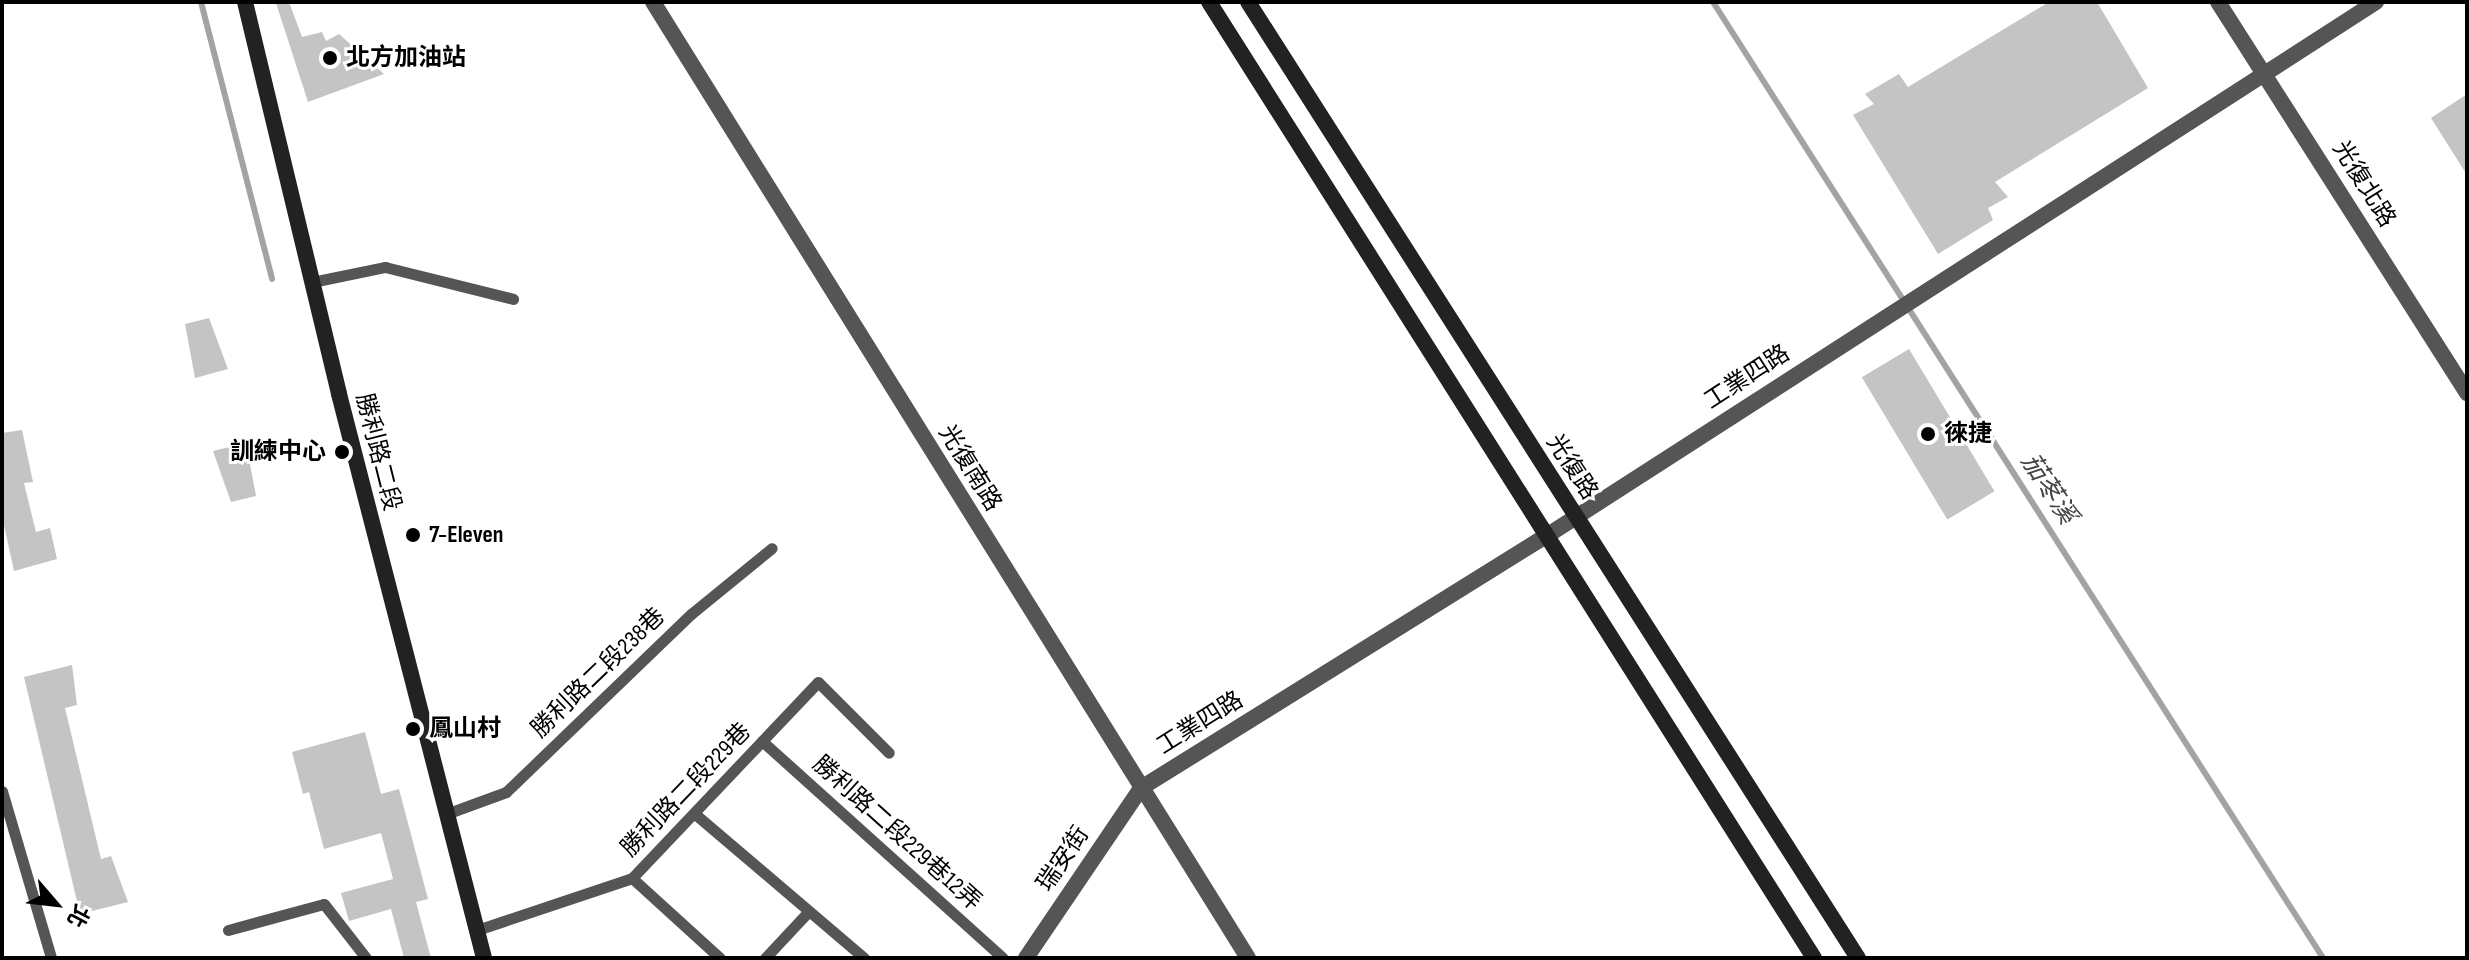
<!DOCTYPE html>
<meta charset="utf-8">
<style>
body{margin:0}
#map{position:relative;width:2469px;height:960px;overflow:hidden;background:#fff;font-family:"Sofia Sans Condensed","Noto Sans TC",sans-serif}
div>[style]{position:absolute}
.stream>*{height:6px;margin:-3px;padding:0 3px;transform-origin:3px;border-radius:3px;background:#a3a3a3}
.building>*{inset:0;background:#c4c4c4;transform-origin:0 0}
.lane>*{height:11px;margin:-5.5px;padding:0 5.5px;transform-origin:5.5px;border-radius:5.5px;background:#555}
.street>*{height:16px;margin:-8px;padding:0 8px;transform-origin:8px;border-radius:8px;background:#555}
.secondary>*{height:16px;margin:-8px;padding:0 8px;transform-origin:8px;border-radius:8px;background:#222}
.dots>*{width:22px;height:22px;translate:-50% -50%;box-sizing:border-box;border:4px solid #fff;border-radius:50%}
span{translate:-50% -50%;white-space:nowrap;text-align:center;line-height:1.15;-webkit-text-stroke:6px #fff;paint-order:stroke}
.poi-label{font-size:24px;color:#000;font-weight:700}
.left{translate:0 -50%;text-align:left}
.right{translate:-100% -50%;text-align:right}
.street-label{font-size:24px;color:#000}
.water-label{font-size:26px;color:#444;font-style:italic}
.frame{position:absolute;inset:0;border:4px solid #000;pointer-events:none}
.north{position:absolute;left:16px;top:864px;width:80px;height:80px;-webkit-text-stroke:6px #fff;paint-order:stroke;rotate:118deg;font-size:22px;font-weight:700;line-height:32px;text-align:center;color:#000}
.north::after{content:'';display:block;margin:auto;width:28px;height:36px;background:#000;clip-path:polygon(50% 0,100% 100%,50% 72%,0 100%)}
</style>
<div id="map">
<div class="stream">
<div style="left:201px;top:2px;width:286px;rotate:75.6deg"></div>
<div style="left:1713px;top:2px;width:1134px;rotate:57.46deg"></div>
</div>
<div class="building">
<div style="clip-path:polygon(289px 2px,302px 37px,322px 32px,326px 41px,339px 34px,384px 74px,308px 102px,276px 3px)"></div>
<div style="clip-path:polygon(2049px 2px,2097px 2px,2148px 88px,1995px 182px,2008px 197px,1988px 208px,1993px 220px,1938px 254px,1853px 115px,1874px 104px,1865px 94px,1899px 74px,1908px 87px)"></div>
<div style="clip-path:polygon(2467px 94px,2467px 175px,2431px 118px)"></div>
<div style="clip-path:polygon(209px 318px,228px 369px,195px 378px,185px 324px)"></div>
<div style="left:1909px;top:349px;width:166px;height:55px;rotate:59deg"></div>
<div style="clip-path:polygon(22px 430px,33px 482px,24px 483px,36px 532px,50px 528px,57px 559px,14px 571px,2px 516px,2px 433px)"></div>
<div style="clip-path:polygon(246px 443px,256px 496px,231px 502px,213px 451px)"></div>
<div style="clip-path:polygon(72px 665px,77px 705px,65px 708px,101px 859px,111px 856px,128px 902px,80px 914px,24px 677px)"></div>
<div style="clip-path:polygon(365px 732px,381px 794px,399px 789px,428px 899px,416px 902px,431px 958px,404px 958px,391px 909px,349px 921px,341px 893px,393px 879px,381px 833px,324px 849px,309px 792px,303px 794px,292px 752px)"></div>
</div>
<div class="lane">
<div style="left:312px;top:282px;width:75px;rotate:-11.6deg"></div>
<div style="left:385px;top:267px;width:132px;rotate:14deg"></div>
<div style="left:762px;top:741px;width:324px;rotate:42deg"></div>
<div style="left:2px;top:791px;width:174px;rotate:73.6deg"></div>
<div style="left:446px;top:814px;width:64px;rotate:-20.1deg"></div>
<div style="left:506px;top:792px;width:257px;rotate:-43.9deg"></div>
<div style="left:691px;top:614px;width:104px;rotate:-39.2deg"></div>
<div style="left:695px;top:814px;width:222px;rotate:40.4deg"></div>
<div style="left:632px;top:878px;width:119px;rotate:42.3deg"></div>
<div style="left:228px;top:930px;width:99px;rotate:-15.2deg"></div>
<div style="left:324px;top:904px;width:68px;rotate:52.1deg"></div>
<div style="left:477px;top:930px;width:163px;rotate:-18.5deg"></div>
<div style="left:632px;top:878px;width:270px;rotate:-46.5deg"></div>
<div style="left:818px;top:682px;width:100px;rotate:45deg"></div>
<div style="left:765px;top:958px;width:64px;rotate:-46.9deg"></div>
</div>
<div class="street">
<div style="left:653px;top:2px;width:1126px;rotate:58.1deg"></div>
<div style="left:2218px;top:2px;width:464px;rotate:57.5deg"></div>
<div style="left:1026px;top:958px;width:205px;rotate:-55.9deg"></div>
<div style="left:1141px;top:788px;width:479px;rotate:-31.9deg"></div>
<div style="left:1548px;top:535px;width:985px;rotate:-32.77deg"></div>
</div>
<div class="secondary">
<div style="left:245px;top:2px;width:403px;rotate:76.5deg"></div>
<div style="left:339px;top:394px;width:582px;rotate:75.58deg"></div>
<div style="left:1209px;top:2px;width:1131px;rotate:57.67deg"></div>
<div style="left:1248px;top:2px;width:1134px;rotate:57.46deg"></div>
</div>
<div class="dots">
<div style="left:330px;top:58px;background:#000"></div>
<div style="left:1928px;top:434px;background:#000"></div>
<div style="left:342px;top:452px;background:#000"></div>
<div style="left:413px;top:535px;background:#000"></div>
<div style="left:413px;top:729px;background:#000"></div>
</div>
<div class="poi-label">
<span class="left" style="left:346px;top:58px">北方加油站</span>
<span class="left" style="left:1944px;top:434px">徠捷</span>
<span class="right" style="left:326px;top:452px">訓練中心</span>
<span class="left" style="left:429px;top:535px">7-Eleven</span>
<span class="left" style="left:429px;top:729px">鳳山村</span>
</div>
<div class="street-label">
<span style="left:2364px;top:184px;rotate:58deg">光復北路</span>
<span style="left:1747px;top:377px;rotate:-33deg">工業四路</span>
<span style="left:378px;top:452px;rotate:76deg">勝利路二段</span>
<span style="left:1572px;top:467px;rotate:57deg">光復路</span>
<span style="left:970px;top:468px;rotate:58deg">光復南路</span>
<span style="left:598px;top:673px;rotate:-44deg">勝利路二段238巷</span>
<span style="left:1200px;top:723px;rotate:-32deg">工業四路</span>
<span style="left:686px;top:790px;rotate:-46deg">勝利路二段229巷</span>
<span style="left:897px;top:833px;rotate:42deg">勝利路二段229巷12弄</span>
<span style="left:1063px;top:859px;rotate:-56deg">瑞安街</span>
</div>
<div class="water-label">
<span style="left:2048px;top:489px;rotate:57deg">茄苳溪</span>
</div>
<div class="frame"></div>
<div class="north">北</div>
</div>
